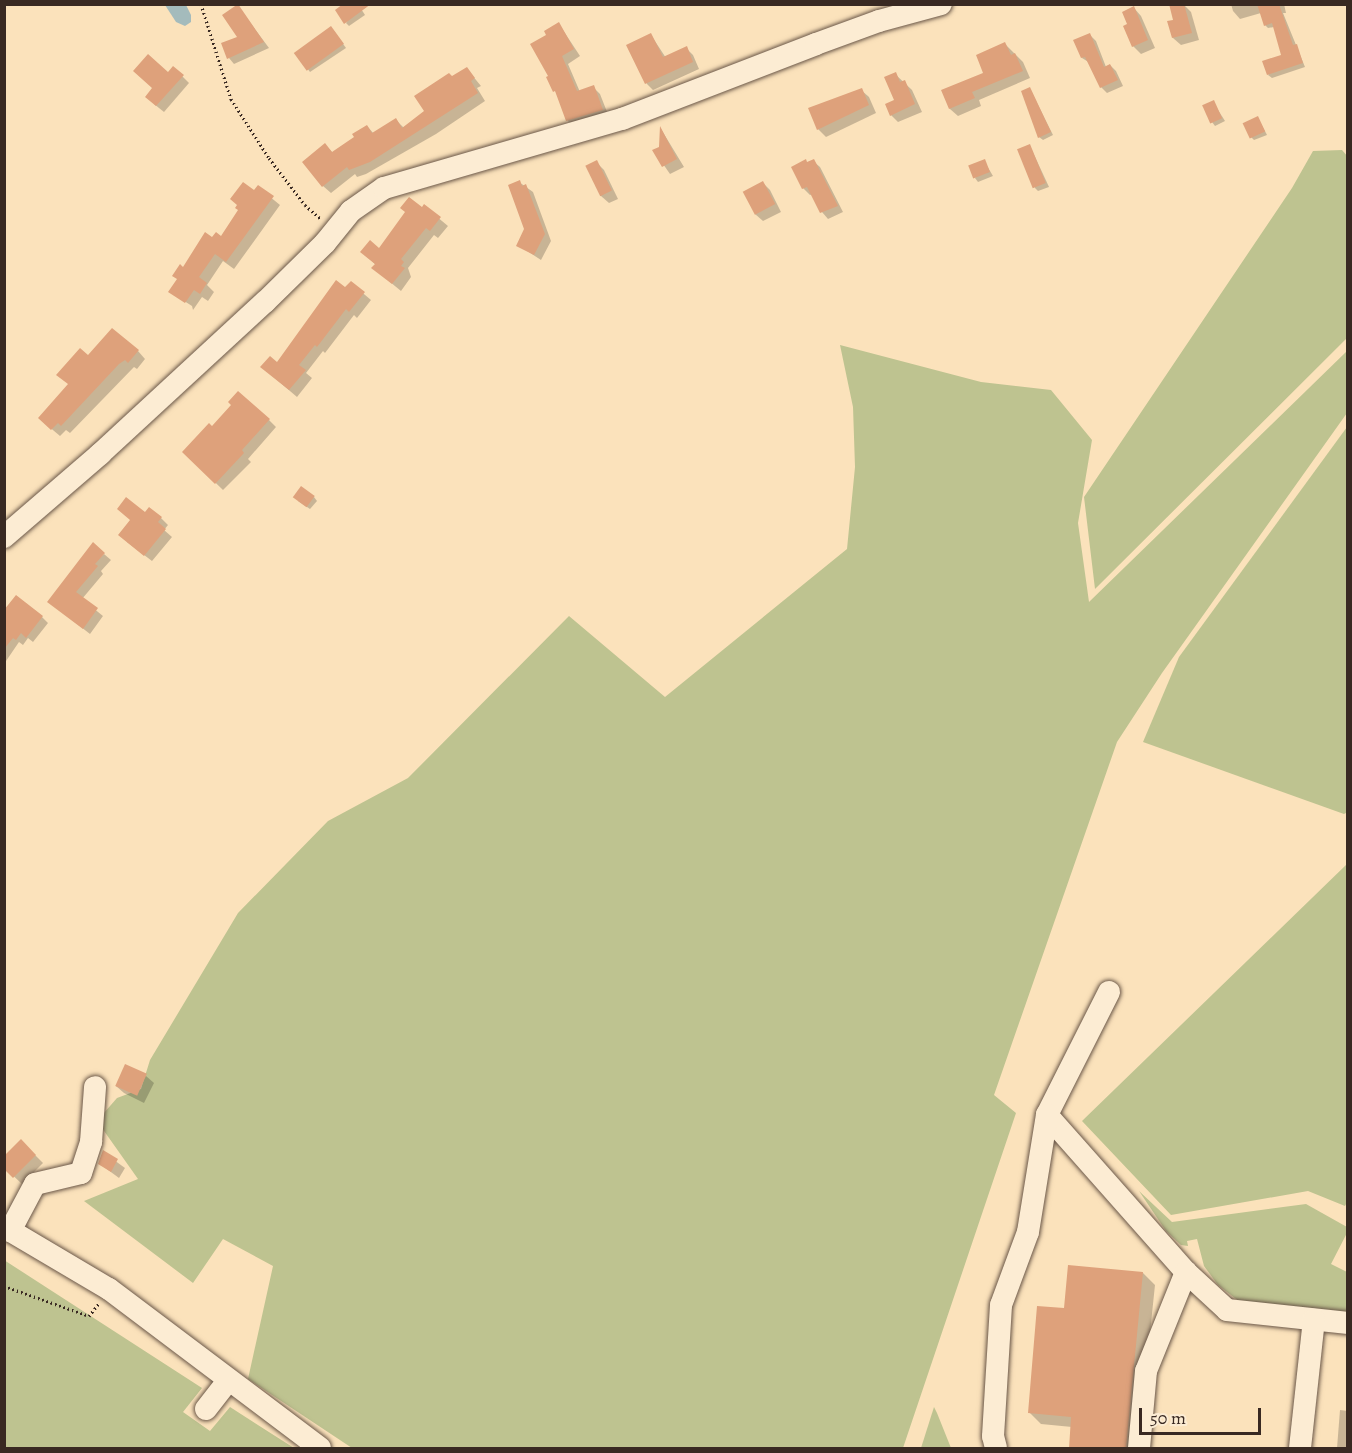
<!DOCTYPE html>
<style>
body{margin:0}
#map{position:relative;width:1352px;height:1453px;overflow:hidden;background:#fbe2bb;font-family:Alegreya,serif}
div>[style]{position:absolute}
.green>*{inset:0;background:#bec390}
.water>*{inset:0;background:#a4bbbc}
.shadow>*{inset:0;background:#0003}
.building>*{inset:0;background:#dea17b;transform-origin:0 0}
.path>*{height:3px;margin-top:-1.5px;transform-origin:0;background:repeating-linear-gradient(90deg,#392922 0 1.5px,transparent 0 4.5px)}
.roads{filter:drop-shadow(0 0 2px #6a5748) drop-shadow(0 0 2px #6a5748)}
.minor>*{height:22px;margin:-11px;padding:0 11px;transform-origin:11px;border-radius:11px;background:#fcecd3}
span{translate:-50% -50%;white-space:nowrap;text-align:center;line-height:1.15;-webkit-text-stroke:4.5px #fcecd3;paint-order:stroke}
.frame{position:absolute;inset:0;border:6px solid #392922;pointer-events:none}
.scale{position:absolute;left:1139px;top:1408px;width:122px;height:27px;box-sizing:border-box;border:3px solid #392922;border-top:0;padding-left:8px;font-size:18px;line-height:21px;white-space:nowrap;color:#392922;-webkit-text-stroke:4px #fcecd3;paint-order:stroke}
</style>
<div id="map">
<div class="green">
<div style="clip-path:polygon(1342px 150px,1348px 157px,1347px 338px,1095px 589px,1084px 497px,1292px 188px,1313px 151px)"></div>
<div style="clip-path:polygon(840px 345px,981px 382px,1051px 390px,1092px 440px,1078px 523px,1089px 602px,1347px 351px,1347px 413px,1162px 673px,1117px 742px,994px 1095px,1016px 1113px,903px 1448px,352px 1448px,248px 1379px,273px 1266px,223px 1239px,193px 1283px,84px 1201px,138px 1179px,97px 1121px,117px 1098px,141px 1089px,150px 1060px,238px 913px,328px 821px,408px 778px,569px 616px,665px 697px,847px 549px,855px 467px,853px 407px)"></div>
<div style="clip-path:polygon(1347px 427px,1348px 812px,1344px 814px,1143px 742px,1179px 657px)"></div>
<div style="clip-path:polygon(1347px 864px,1348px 1200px,1345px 1206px,1308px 1191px,1171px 1215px,1082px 1121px)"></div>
<div style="clip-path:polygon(1139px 1191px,1172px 1222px,1306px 1204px,1347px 1227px,1347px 1233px,1331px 1264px,1347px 1272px,1347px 1312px,1240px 1302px,1218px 1285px,1204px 1266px,1197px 1239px,1187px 1241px,1188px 1246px,1181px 1245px,1166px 1231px)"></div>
<div style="clip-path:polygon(4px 1260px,202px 1388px,183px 1412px,210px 1431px,230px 1407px,294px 1448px,5px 1448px)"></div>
<div style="clip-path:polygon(934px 1407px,937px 1413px,951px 1448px,921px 1448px)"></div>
</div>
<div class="water">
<div style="clip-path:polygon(165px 5px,186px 5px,191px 15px,191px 22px,185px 26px,176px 22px)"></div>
</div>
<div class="shadow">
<div style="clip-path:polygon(358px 4px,365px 15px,349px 26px,346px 23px)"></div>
<div style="clip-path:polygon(1183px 4px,1191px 12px,1199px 40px,1181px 45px,1173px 38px,1175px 21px)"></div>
<div style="clip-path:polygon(1231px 4px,1284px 4px,1286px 13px,1283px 13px,1305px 67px,1272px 78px,1268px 75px,1283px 56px,1274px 27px,1268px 28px,1265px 25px,1261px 13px,1240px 19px,1233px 11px)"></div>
<div style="clip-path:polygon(238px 6px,269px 48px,234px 64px,229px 58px,240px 38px)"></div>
<div style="clip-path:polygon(1134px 8px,1141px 16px,1155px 48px,1141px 54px,1133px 46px,1129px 25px)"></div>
<div style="clip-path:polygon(559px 24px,580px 56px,568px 64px,580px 92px,593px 87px,600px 94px,609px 117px,574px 127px,567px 120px,550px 77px,548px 36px)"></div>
<div style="clip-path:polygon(334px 31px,346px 48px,310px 72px,296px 53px)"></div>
<div style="clip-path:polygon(651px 35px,666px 58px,686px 48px,693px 55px,699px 69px,653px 90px,647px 84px,628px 46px)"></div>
<div style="clip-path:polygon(1090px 35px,1096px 41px,1106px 67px,1110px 65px,1116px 71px,1123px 86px,1107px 93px,1101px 87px,1090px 63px,1082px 58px)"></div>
<div style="clip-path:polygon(1005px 44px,1023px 62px,1030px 78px,979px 100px,981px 106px,958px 116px,950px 109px,943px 91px,985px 74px)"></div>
<div style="clip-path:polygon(467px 69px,481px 86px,477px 88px,485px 101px,436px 134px,366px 174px,357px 177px,355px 174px,331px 193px,323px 186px,325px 145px,333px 153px,356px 138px,367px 126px,374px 134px,396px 120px,404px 128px,426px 112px,452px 78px)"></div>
<div style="clip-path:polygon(895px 74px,912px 90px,922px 112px,898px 122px,891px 115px,896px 101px)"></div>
<div style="clip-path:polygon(182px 76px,189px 83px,164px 112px,154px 104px)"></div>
<div style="clip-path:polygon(1030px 89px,1053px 135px,1043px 140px,1039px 137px)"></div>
<div style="clip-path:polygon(861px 90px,869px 97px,876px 113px,826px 137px,818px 129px)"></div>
<div style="clip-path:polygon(1213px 102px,1225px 121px,1215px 126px,1212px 122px)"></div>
<div style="clip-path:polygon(1258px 118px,1267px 135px,1254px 140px,1251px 137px)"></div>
<div style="clip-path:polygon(661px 129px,684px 167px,670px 174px,654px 151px,660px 147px)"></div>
<div style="clip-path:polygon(1030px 146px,1049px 187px,1038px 191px,1035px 188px)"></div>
<div style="clip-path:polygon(813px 161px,820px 167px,843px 212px,828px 219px,822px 212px,813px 194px,810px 195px,803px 188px,808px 164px)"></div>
<div style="clip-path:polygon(984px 161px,993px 176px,978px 182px,975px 178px)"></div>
<div style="clip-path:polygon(596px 162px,604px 170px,618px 199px,609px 203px,601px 196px)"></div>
<div style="clip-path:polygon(519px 182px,533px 192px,551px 241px,541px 260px,518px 245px,526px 229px)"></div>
<div style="clip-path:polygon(763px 183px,770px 190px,781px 212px,763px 221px,755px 214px)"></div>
<div style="clip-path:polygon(258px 187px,280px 205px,234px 269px,223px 261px,207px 285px,214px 292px,208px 301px,202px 297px,193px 310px,192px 306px,170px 292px,184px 269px,213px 239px,221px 238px)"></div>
<div style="clip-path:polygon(424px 206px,448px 226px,438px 238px,434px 235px,408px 268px,411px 277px,401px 291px,373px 268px,376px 265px,362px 252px,379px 250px)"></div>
<div style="clip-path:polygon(351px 283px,371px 300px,357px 318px,354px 315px,325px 353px,323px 351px,306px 373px,312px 378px,297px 397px,270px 374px)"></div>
<div style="clip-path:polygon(138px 351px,145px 359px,137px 369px,134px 367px,70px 433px,66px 430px,60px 436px,47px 425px,69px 385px,88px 358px)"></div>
<div style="clip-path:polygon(269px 420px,276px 427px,248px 459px,251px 462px,223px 490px,184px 452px,212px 428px)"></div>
<div style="clip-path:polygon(314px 497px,317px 501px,310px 509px,298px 501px)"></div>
<div style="clip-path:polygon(145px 514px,161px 518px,168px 525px,164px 530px,172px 537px,152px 561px,127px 542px,131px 521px)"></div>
<div style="clip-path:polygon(104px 554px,111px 560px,101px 571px,103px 574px,82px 599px,103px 616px,90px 634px,49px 602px)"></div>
<div style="clip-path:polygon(4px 611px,42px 617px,48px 623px,33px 642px,28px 638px,23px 645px,19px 642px,4px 664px)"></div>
<div style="clip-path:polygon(146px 1076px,154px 1083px,144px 1103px,124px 1093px,116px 1086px)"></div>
<div style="clip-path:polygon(21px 1141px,43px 1163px,22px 1184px,4px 1167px)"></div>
<div style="clip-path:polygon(103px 1152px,125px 1168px,119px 1178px,100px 1164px)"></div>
<div style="clip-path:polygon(1143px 1273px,1155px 1285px,1138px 1448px,1070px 1448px,1072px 1427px,1041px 1424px,1029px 1412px,1065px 1310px)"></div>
<div style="clip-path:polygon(1340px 1410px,1348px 1411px,1348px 1448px,1337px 1448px)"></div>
</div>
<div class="building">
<div style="clip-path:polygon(238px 4px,264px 42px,227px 59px,221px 43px,237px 37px,222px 15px)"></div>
<div style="clip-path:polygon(343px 4px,371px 4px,344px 24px,335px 10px)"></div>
<div style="clip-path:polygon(1169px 4px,1184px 4px,1192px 33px,1172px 38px,1167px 21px,1173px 20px)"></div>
<div style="clip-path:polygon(1257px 4px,1279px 4px,1293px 45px,1297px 44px,1303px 63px,1267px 75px,1262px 61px,1281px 55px,1272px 23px,1264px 26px)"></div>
<div style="clip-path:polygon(1134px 6px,1148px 40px,1132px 47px,1123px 26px,1127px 24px,1122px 12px)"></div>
<div style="clip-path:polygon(559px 22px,574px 49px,562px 56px,577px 91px,594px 85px,603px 110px,566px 121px,555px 91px,553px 92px,546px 77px,548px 76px,530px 44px,546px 35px,544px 31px)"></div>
<div style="left:331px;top:26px;width:22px;height:46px;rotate:54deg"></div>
<div style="clip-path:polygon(651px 33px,663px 57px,687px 46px,693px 62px,645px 84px,626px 45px)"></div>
<div style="clip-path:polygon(1090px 33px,1104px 67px,1110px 64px,1118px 80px,1100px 88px,1085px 57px,1081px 58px,1073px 40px)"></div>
<div style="clip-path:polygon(1005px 42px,1011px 55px,1015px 53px,1023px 71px,972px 92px,975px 98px,949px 109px,941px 90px,983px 73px,976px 55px)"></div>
<div style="clip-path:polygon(148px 54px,168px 72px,173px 66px,184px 75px,156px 106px,145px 97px,152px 88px,133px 71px)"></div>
<div style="clip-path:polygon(467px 67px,475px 78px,471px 81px,478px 93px,370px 162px,349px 170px,347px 167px,322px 187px,302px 162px,325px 143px,332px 152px,354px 137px,352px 134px,367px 125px,372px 133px,396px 118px,402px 128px,424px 111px,414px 96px,449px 73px,452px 76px)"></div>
<div style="clip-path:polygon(896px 72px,900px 82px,905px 80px,915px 104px,890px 116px,885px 104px,894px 100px,884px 77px)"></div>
<div style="clip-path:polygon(1030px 87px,1051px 132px,1038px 138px,1021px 91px)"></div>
<div style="clip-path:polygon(862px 88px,869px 105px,817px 130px,808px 108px)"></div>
<div style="left:1214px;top:100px;width:20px;height:13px;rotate:66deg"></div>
<div style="left:1258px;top:116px;width:17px;height:17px;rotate:65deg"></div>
<div style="clip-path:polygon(660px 126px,677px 159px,662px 167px,652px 150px,659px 147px)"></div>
<div style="left:1030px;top:144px;width:42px;height:14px;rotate:68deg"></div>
<div style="clip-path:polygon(806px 159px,807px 162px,814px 159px,838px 206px,820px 213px,807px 187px,802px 189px,791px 167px)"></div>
<div style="left:985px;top:159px;width:14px;height:18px;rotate:69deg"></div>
<div style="left:597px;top:160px;width:34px;height:13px;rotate:64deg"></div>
<div style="clip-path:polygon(520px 180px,522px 186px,526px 184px,545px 234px,534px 255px,516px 246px,524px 229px,508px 185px)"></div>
<div style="left:763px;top:181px;width:26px;height:23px;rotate:62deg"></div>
<div style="clip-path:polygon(243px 182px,254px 190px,258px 185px,274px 196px,226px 262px,215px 254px,199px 277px,207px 283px,200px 294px,194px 290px,185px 303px,168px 292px,177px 279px,172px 276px,180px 264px,183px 267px,205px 232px,212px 237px,216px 232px,221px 236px,238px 210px,235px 208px,237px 205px,230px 199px)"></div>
<div style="clip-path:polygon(409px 197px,422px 207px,424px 204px,441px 217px,430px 231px,426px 228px,401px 259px,404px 262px,401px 266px,405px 268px,392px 284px,371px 268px,375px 264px,360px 252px,370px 240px,379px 248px,405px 212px,400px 208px)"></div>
<div style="clip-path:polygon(336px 280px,345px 287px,351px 281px,365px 292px,349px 312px,346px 309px,317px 347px,315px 345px,299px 365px,306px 370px,289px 390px,260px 367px,270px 356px,277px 362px)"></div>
<div style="clip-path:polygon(112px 328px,139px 350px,128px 363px,125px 360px,119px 364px,61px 426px,58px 423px,51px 430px,38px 418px,68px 384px,56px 375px,80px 348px,88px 355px)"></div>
<div style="clip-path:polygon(238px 391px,270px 419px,242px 450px,244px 453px,215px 484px,182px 452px,209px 423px,212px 426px,231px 405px,228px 402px)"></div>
<div style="left:301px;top:486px;width:17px;height:14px;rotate:36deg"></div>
<div style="clip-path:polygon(126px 497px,145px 512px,149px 507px,162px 517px,158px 522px,166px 529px,144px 556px,118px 535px,130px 520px,117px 509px)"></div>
<div style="clip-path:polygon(93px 542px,105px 553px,95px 564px,98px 566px,76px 592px,98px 608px,83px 629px,47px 602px)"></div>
<div style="clip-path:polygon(16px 595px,43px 616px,26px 638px,21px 633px,16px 640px,13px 638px,4px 649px,4px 610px)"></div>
<div style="left:125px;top:1064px;width:24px;height:24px;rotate:24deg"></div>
<div style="clip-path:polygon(21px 1139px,36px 1155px,13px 1178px,4px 1169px,4px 1156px)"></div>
<div style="clip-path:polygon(103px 1150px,118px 1159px,111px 1172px,98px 1164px)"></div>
<div style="clip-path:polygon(1068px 1265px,1143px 1272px,1126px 1449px,1069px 1449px,1071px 1417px,1028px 1413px,1037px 1306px,1064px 1308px)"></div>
</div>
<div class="path">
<div style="left:201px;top:4px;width:100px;rotate:72.5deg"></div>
<div style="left:231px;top:99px;width:70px;rotate:57.2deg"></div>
<div style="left:269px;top:158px;width:59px;rotate:52.5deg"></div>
<div style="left:305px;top:205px;width:21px;rotate:41deg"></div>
<div style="left:4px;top:1286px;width:90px;rotate:19.4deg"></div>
<div style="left:89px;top:1316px;width:16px;rotate:-52deg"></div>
</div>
<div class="roads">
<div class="minor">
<div style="left:4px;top:537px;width:127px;rotate:-40.8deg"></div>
<div style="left:100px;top:454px;width:224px;rotate:-42.7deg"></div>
<div style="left:265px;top:302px;width:84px;rotate:-44.5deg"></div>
<div style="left:325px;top:243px;width:41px;rotate:-50.9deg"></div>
<div style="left:351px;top:211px;width:40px;rotate:-34.9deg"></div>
<div style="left:384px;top:188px;width:248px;rotate:-16.2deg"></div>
<div style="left:622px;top:119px;width:208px;rotate:-21.1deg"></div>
<div style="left:816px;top:44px;width:67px;rotate:-20.1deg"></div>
<div style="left:879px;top:21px;width:64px;rotate:-15.3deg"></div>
<div style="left:1109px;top:992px;width:138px;rotate:116.8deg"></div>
<div style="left:1047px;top:1115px;width:210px;rotate:48.5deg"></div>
<div style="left:1186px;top:1272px;width:56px;rotate:42.8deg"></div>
<div style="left:1227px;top:1310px;width:122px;rotate:6.1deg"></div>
<div style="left:4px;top:1227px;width:122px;rotate:30.6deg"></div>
<div style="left:109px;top:1289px;width:264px;rotate:37deg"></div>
<div style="left:10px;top:1231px;width:53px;rotate:-62deg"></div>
<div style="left:35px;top:1184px;width:47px;rotate:-13.4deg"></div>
<div style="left:81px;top:1173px;width:33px;rotate:-72deg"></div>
<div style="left:91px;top:1142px;width:55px;rotate:-85.8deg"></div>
<div style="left:206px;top:1409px;width:37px;rotate:-52deg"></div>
<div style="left:996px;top:1448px;width:12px;rotate:-104deg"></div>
<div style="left:993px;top:1436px;width:131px;rotate:-86.5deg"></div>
<div style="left:1001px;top:1305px;width:78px;rotate:-69.7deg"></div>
<div style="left:1028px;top:1232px;width:119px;rotate:-80.8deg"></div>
<div style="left:1139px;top:1448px;width:77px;rotate:-84.8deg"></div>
<div style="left:1146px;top:1371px;width:107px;rotate:-68deg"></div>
<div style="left:1300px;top:1448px;width:129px;rotate:-83.8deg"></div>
</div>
</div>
<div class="frame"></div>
<div class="scale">50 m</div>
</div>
